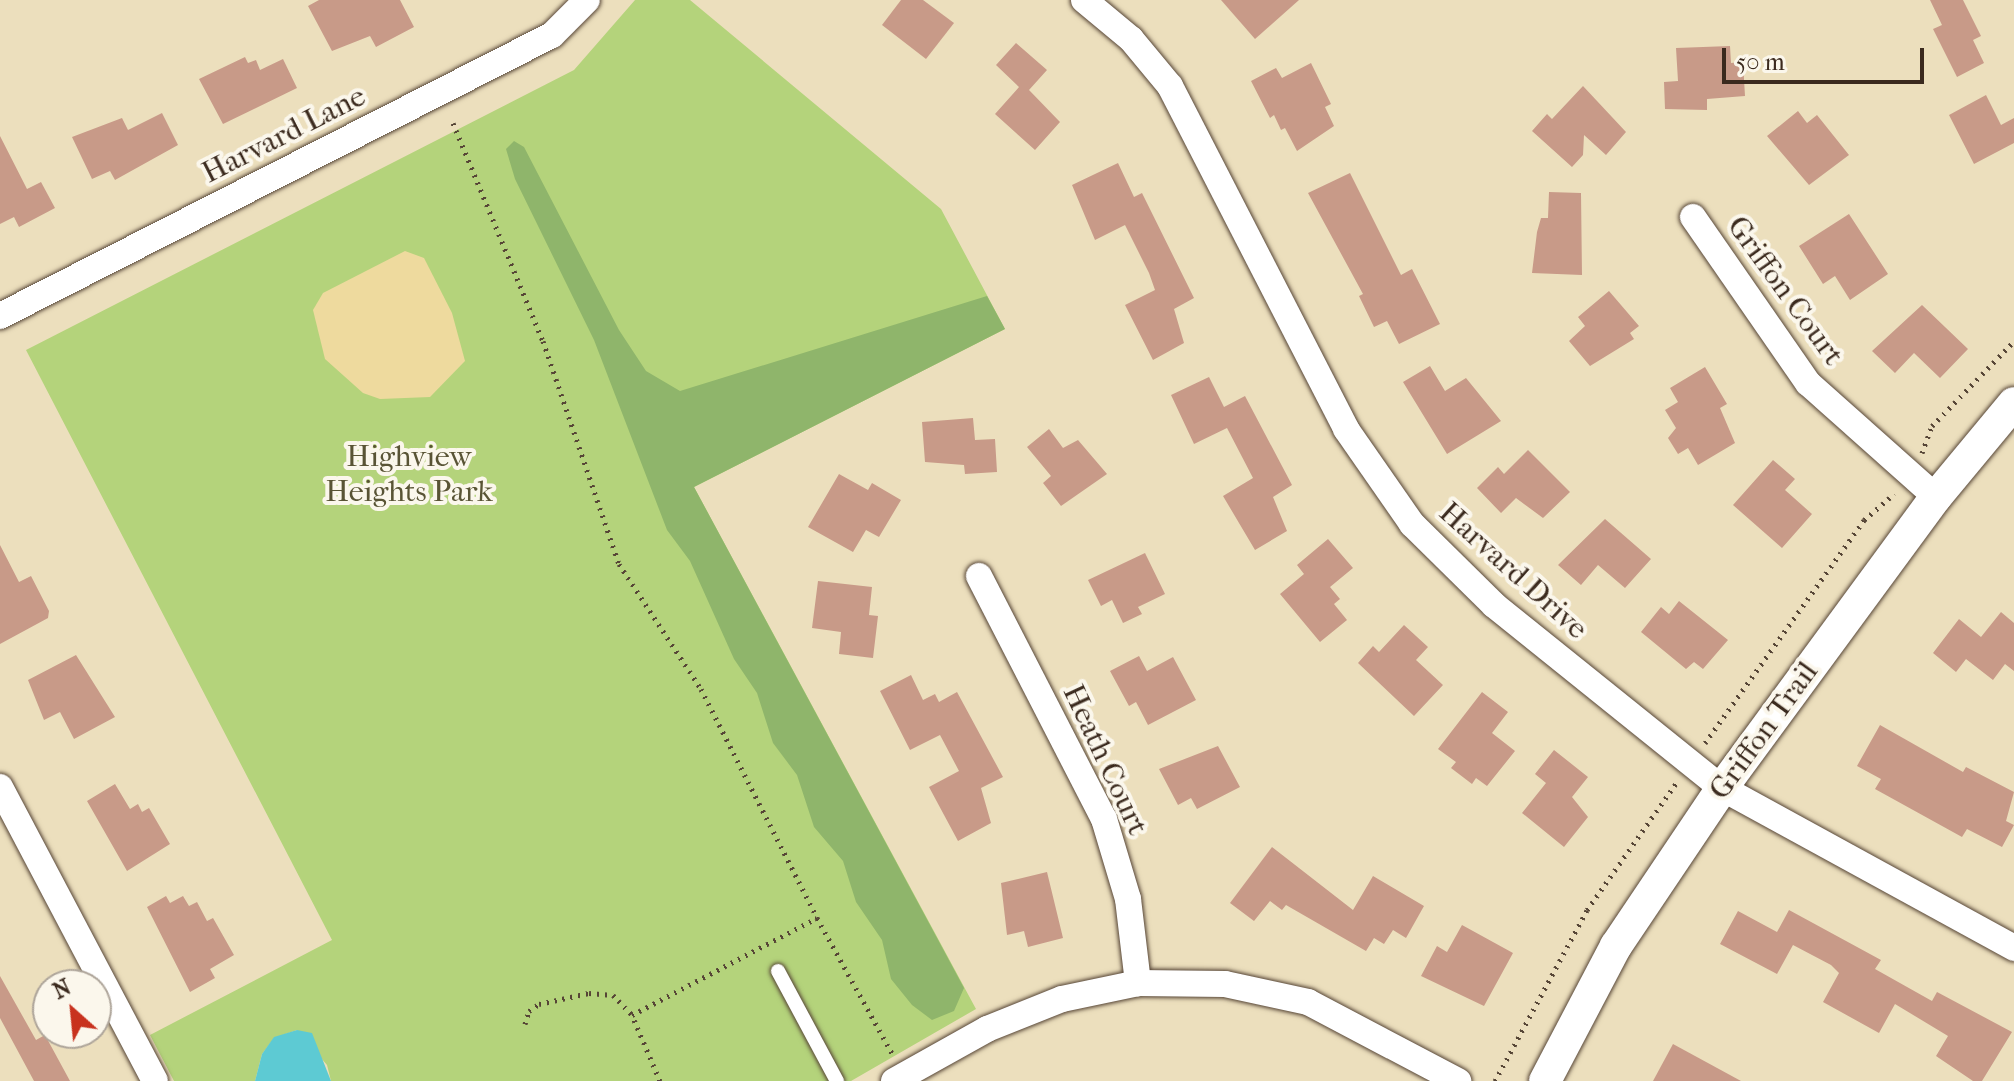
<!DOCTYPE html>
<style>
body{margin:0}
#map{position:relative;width:2014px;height:1081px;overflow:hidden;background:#ecdfbd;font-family:"IM FELL French Canon",serif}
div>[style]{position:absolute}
.green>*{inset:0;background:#b4d37b}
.forest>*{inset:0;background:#8fb56b}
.sand>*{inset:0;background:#eeda9e}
.water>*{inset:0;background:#5dcad3}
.building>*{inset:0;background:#c89a88}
.path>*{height:5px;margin-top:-2.5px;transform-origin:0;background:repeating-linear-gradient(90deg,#564536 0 2px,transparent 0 8px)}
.roads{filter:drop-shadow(0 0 2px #564536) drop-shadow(0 0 2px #564536)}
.service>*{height:14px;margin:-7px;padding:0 7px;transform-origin:7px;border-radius:7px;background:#fff}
.minor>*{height:26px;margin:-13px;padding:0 13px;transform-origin:13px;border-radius:13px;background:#fff}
.tertiary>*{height:32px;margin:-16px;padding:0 16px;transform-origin:16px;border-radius:16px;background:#fff}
span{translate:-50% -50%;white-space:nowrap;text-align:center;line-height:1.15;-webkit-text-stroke:8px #fbf7ec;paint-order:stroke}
.street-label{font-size:30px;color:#3b2a1e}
.park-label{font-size:30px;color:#595435}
.north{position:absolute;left:32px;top:969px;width:80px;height:80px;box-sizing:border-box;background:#fbf7ec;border:2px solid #aea59a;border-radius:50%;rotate:333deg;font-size:22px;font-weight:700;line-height:32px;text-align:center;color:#3b2a1e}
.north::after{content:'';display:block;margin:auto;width:28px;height:36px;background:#c8321e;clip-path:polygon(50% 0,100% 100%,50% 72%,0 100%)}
.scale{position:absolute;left:1722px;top:48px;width:202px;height:36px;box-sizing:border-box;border:4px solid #3b2a1e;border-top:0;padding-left:10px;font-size:24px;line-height:28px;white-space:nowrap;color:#3b2a1e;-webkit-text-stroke:6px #fbf7ec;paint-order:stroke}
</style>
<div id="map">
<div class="green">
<div style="clip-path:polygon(635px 0,690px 0,941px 209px,1005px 329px,694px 487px,976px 1009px,851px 1081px,331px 1081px,327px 1065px,297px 1030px,274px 1038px,262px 1054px,255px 1081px,174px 1081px,150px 1035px,332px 940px,26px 350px,574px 70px)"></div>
</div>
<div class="forest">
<div style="clip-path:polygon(514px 141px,524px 147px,619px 330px,646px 371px,680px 391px,987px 296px,1005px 329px,694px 487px,964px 988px,954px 1011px,932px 1020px,912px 1005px,891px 979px,882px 940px,856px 902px,843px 861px,814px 827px,797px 775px,773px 743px,757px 693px,734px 659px,690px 561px,667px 530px,594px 340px,515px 179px,506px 149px)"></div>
</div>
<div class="sand">
<div style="clip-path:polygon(405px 251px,424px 258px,452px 313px,465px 361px,430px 397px,380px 399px,363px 393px,325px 359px,313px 310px,323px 293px)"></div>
</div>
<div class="water">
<div style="clip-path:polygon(297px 1030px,312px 1033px,331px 1081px,255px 1081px,262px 1054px,274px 1037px)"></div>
</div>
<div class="building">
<div style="clip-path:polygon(319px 0,400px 0,414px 27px,376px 47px,370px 36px,332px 51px,308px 6px)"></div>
<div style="clip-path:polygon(901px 0,923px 0,954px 23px,926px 59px,882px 25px)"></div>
<div style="clip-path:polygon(1221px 0,1299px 0,1255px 39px)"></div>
<div style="clip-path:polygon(1930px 0,1963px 0,1981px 36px,1973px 40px,1984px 63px,1957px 77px,1933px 29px,1942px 25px)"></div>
<div style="clip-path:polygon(1016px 43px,1047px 70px,1029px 90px,1060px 122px,1035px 150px,995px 114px,1019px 87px,996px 65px)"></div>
<div style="clip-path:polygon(1730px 46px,1731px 63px,1743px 62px,1745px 96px,1707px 99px,1707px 110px,1665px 109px,1664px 82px,1678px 81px,1676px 48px)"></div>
<div style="clip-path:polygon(245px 57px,248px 63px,256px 60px,260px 70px,283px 59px,297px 88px,223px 124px,199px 79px)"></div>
<div style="clip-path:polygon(1311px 63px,1331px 104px,1325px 107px,1334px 126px,1297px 151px,1285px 128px,1281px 130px,1274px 115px,1270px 118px,1251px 81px,1276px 68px,1282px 78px)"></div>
<div style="clip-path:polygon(1583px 86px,1626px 132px,1606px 155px,1584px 135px,1583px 155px,1572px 167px,1532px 131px,1547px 114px,1552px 119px)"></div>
<div style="clip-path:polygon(1986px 95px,2001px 125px,2014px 118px,2014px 143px,1974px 164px,1949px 115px)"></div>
<div style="clip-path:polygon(1798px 111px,1807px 123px,1817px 115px,1849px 155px,1809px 185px,1767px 136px)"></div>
<div style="clip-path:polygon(162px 113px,178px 145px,115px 180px,110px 171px,92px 179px,72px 137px,122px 118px,128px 130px)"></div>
<div style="clip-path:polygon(0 136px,27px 189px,41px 182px,55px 208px,19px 227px,14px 217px,0 224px)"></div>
<div style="clip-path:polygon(1118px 163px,1134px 197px,1142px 193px,1194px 298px,1174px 309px,1184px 343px,1153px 360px,1125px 305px,1155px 290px,1149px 273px,1125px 225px,1095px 240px,1072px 185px)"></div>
<div style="clip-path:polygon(1350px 173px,1401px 275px,1412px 269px,1440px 324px,1399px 344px,1387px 321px,1374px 327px,1359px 296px,1363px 294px,1308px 193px)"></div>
<div style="clip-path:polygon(1549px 192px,1581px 193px,1582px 275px,1532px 273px,1537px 232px,1541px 218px,1548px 218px)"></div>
<div style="clip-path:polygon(1849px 214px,1888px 274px,1850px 300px,1835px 276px,1823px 284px,1799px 246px)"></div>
<div style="clip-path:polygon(1609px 291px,1639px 326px,1630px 333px,1634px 339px,1590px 366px,1569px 341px,1585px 326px,1578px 317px)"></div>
<div style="clip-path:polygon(1922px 305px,1968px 349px,1940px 378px,1914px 353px,1895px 373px,1872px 351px)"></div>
<div style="clip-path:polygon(1430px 366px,1445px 391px,1466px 378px,1501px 421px,1447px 454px,1403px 382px)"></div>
<div style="clip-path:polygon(1705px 367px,1727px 404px,1720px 408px,1735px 443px,1698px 465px,1688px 448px,1678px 454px,1668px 438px,1676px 428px,1665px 410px,1678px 402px,1670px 388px)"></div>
<div style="clip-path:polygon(1209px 377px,1224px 407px,1245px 396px,1292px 485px,1273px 497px,1287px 531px,1255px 550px,1223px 496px,1253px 478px,1227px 428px,1194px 444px,1171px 395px)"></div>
<div style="clip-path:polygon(973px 418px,975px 440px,995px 439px,997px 472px,965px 474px,964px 465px,925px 462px,922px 422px)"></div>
<div style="clip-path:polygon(1049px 429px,1063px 448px,1078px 440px,1107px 474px,1061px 506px,1043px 483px,1051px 476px,1027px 447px)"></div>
<div style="clip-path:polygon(1528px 450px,1570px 492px,1543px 518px,1516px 498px,1501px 513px,1477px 488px,1498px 467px,1504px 474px)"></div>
<div style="clip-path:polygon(1773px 460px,1795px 479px,1785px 490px,1812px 514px,1782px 548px,1733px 505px)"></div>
<div style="clip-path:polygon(839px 474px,868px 490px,872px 483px,901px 500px,879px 537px,866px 530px,853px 552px,808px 527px)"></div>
<div style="clip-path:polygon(1605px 519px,1651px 559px,1625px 588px,1598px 565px,1581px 585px,1558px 565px)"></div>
<div style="clip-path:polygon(1328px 539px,1353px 568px,1330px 587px,1340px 599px,1334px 604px,1347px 620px,1320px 642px,1280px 594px,1304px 574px,1297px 565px)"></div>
<div style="clip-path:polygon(0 545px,19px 582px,31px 576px,49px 611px,48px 618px,0 644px)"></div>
<div style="clip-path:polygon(1145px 553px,1165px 594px,1138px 607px,1142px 614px,1123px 623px,1112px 600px,1101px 606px,1088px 580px)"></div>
<div style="clip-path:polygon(818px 581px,872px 587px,869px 615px,878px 616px,873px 658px,839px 654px,841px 632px,812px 628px)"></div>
<div style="clip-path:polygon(1679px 601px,1728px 640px,1703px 669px,1694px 662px,1686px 669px,1641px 632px,1661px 607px,1669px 614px)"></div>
<div style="clip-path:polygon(2001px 612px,2014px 623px,2014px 671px,2005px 664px,1993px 680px,1966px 659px,1956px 672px,1933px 653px,1959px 619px,1981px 637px)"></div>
<div style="clip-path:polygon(1404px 625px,1428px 647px,1416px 660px,1443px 685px,1414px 716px,1358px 663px,1373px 646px,1379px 652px)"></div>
<div style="clip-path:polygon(76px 655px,115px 717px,74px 739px,60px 712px,44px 720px,28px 680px)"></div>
<div style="clip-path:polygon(1139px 656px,1147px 671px,1173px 657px,1196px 700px,1148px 725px,1136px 702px,1129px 706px,1110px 671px)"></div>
<div style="clip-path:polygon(911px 675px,923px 700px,935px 694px,939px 702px,957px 692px,1003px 777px,981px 788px,991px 823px,958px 841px,929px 787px,959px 771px,940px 735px,910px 750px,880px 691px)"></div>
<div style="clip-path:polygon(1482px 692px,1508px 712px,1492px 733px,1515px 751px,1487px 786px,1476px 778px,1472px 784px,1451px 768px,1456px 762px,1438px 749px)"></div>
<div style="clip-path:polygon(1880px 725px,1963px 772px,1966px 767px,2014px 792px,2006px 821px,2014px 825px,2002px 847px,1967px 829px,1962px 837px,1875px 789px,1881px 779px,1857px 766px)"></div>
<div style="clip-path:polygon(1218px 746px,1240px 787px,1197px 809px,1191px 798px,1178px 805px,1159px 769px)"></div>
<div style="clip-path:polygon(1554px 750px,1588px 777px,1572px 797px,1588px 817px,1564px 847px,1522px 813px,1546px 783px,1535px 774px)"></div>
<div style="clip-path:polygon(115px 784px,130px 809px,138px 804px,142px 812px,149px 808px,170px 844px,127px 871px,87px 801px)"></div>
<div style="clip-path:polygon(1272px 847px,1353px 910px,1373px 876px,1424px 906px,1406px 938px,1393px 930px,1384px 944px,1374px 938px,1366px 951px,1286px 905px,1282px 910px,1270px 901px,1254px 921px,1230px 903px)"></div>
<div style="clip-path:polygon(1047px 872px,1063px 938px,1028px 947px,1024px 931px,1007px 935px,1001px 883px)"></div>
<div style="clip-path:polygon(166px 896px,170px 903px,183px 896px,189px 906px,197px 902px,207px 921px,213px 918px,234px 955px,210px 969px,215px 978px,190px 992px,147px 907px)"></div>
<div style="clip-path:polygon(1789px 910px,1881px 960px,1875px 969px,1932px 1001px,1937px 992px,2012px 1032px,1982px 1081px,1973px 1081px,1936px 1056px,1948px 1036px,1895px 1004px,1879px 1033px,1823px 1002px,1839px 973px,1831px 965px,1793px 945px,1777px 974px,1720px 944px,1738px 911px,1777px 932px)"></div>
<div style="clip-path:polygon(1462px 925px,1513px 953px,1484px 1006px,1421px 976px,1437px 946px,1447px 952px)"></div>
<div style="clip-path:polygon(0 976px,36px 1040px,45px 1035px,70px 1081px,34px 1081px,0 1018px)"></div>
<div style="clip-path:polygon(1673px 1044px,1741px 1081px,1653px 1081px)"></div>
</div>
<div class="path">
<div style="left:453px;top:123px;width:236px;rotate:67.6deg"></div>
<div style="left:543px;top:341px;width:236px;rotate:71.2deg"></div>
<div style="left:619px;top:564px;width:149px;rotate:56.7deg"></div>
<div style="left:701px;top:689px;width:257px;rotate:63.1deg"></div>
<div style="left:817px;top:918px;width:157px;rotate:61deg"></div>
<div style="left:1922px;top:453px;width:29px;rotate:-70deg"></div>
<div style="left:1932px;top:426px;width:118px;rotate:-46deg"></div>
<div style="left:1705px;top:743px;width:274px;rotate:-54.5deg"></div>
<div style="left:1864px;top:520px;width:40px;rotate:-41deg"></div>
<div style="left:525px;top:1024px;width:14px;rotate:-73deg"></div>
<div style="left:529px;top:1011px;width:12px;rotate:-35deg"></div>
<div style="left:539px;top:1004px;width:51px;rotate:-12.4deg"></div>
<div style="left:589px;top:993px;width:24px;rotate:5deg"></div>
<div style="left:613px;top:995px;width:28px;rotate:46deg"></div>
<div style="left:660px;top:1081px;width:72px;rotate:-113deg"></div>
<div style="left:632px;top:1015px;width:209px;rotate:-27.7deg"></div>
<div style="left:1495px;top:1081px;width:194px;rotate:-61.7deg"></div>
<div style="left:1587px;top:910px;width:156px;rotate:-54.9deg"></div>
</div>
<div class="roads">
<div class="service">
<div style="left:778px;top:971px;width:125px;rotate:61.8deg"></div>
</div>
<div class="minor">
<div style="left:1084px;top:0;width:61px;rotate:39.7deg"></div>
<div style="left:1131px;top:39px;width:61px;rotate:50.3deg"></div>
<div style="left:1170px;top:86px;width:386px;rotate:62.8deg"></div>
<div style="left:1346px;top:429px;width:116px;rotate:55.2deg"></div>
<div style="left:1412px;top:524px;width:115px;rotate:44.6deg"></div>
<div style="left:1494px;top:605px;width:292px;rotate:38.8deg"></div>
<div style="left:1722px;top:788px;width:333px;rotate:28.7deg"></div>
<div style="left:1693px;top:217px;width:202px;rotate:55.3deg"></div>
<div style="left:1808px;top:383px;width:171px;rotate:41.7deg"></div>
<div style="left:0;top:316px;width:619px;rotate:-26.98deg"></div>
<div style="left:552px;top:35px;width:49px;rotate:-45deg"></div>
<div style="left:979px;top:576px;width:273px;rotate:62.8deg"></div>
<div style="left:1104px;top:819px;width:84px;rotate:73.3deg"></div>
<div style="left:1128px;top:899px;width:85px;rotate:83.2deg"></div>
<div style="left:0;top:787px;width:332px;rotate:62.2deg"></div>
<div style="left:894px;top:1081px;width:107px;rotate:-29.2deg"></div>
<div style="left:987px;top:1029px;width:81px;rotate:-21.8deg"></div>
<div style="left:1062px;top:999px;width:78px;rotate:-11.9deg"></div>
<div style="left:1138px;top:983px;width:87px;rotate:0.7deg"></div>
<div style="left:1225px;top:984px;width:85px;rotate:12.2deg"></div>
<div style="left:1308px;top:1002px;width:170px;rotate:27.8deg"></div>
</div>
<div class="tertiary">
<div style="left:1545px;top:1081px;width:153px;rotate:-62.3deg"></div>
<div style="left:1616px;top:946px;width:190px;rotate:-56.1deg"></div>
<div style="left:1722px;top:788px;width:361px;rotate:-53.7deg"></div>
<div style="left:1936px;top:497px;width:122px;rotate:-50.3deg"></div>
</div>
</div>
<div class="street-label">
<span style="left:284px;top:135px;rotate:-27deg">Harvard Lane</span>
<span style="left:1785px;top:291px;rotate:54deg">Griffon Court</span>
<span style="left:1513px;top:571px;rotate:42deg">Harvard Drive</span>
<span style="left:1764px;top:731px;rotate:-54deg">Griffon Trail</span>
<span style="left:1105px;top:760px;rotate:65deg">Heath Court</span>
</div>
<div class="park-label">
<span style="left:409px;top:474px">Highview<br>Heights Park</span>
</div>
<div class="north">N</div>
<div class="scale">50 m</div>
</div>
